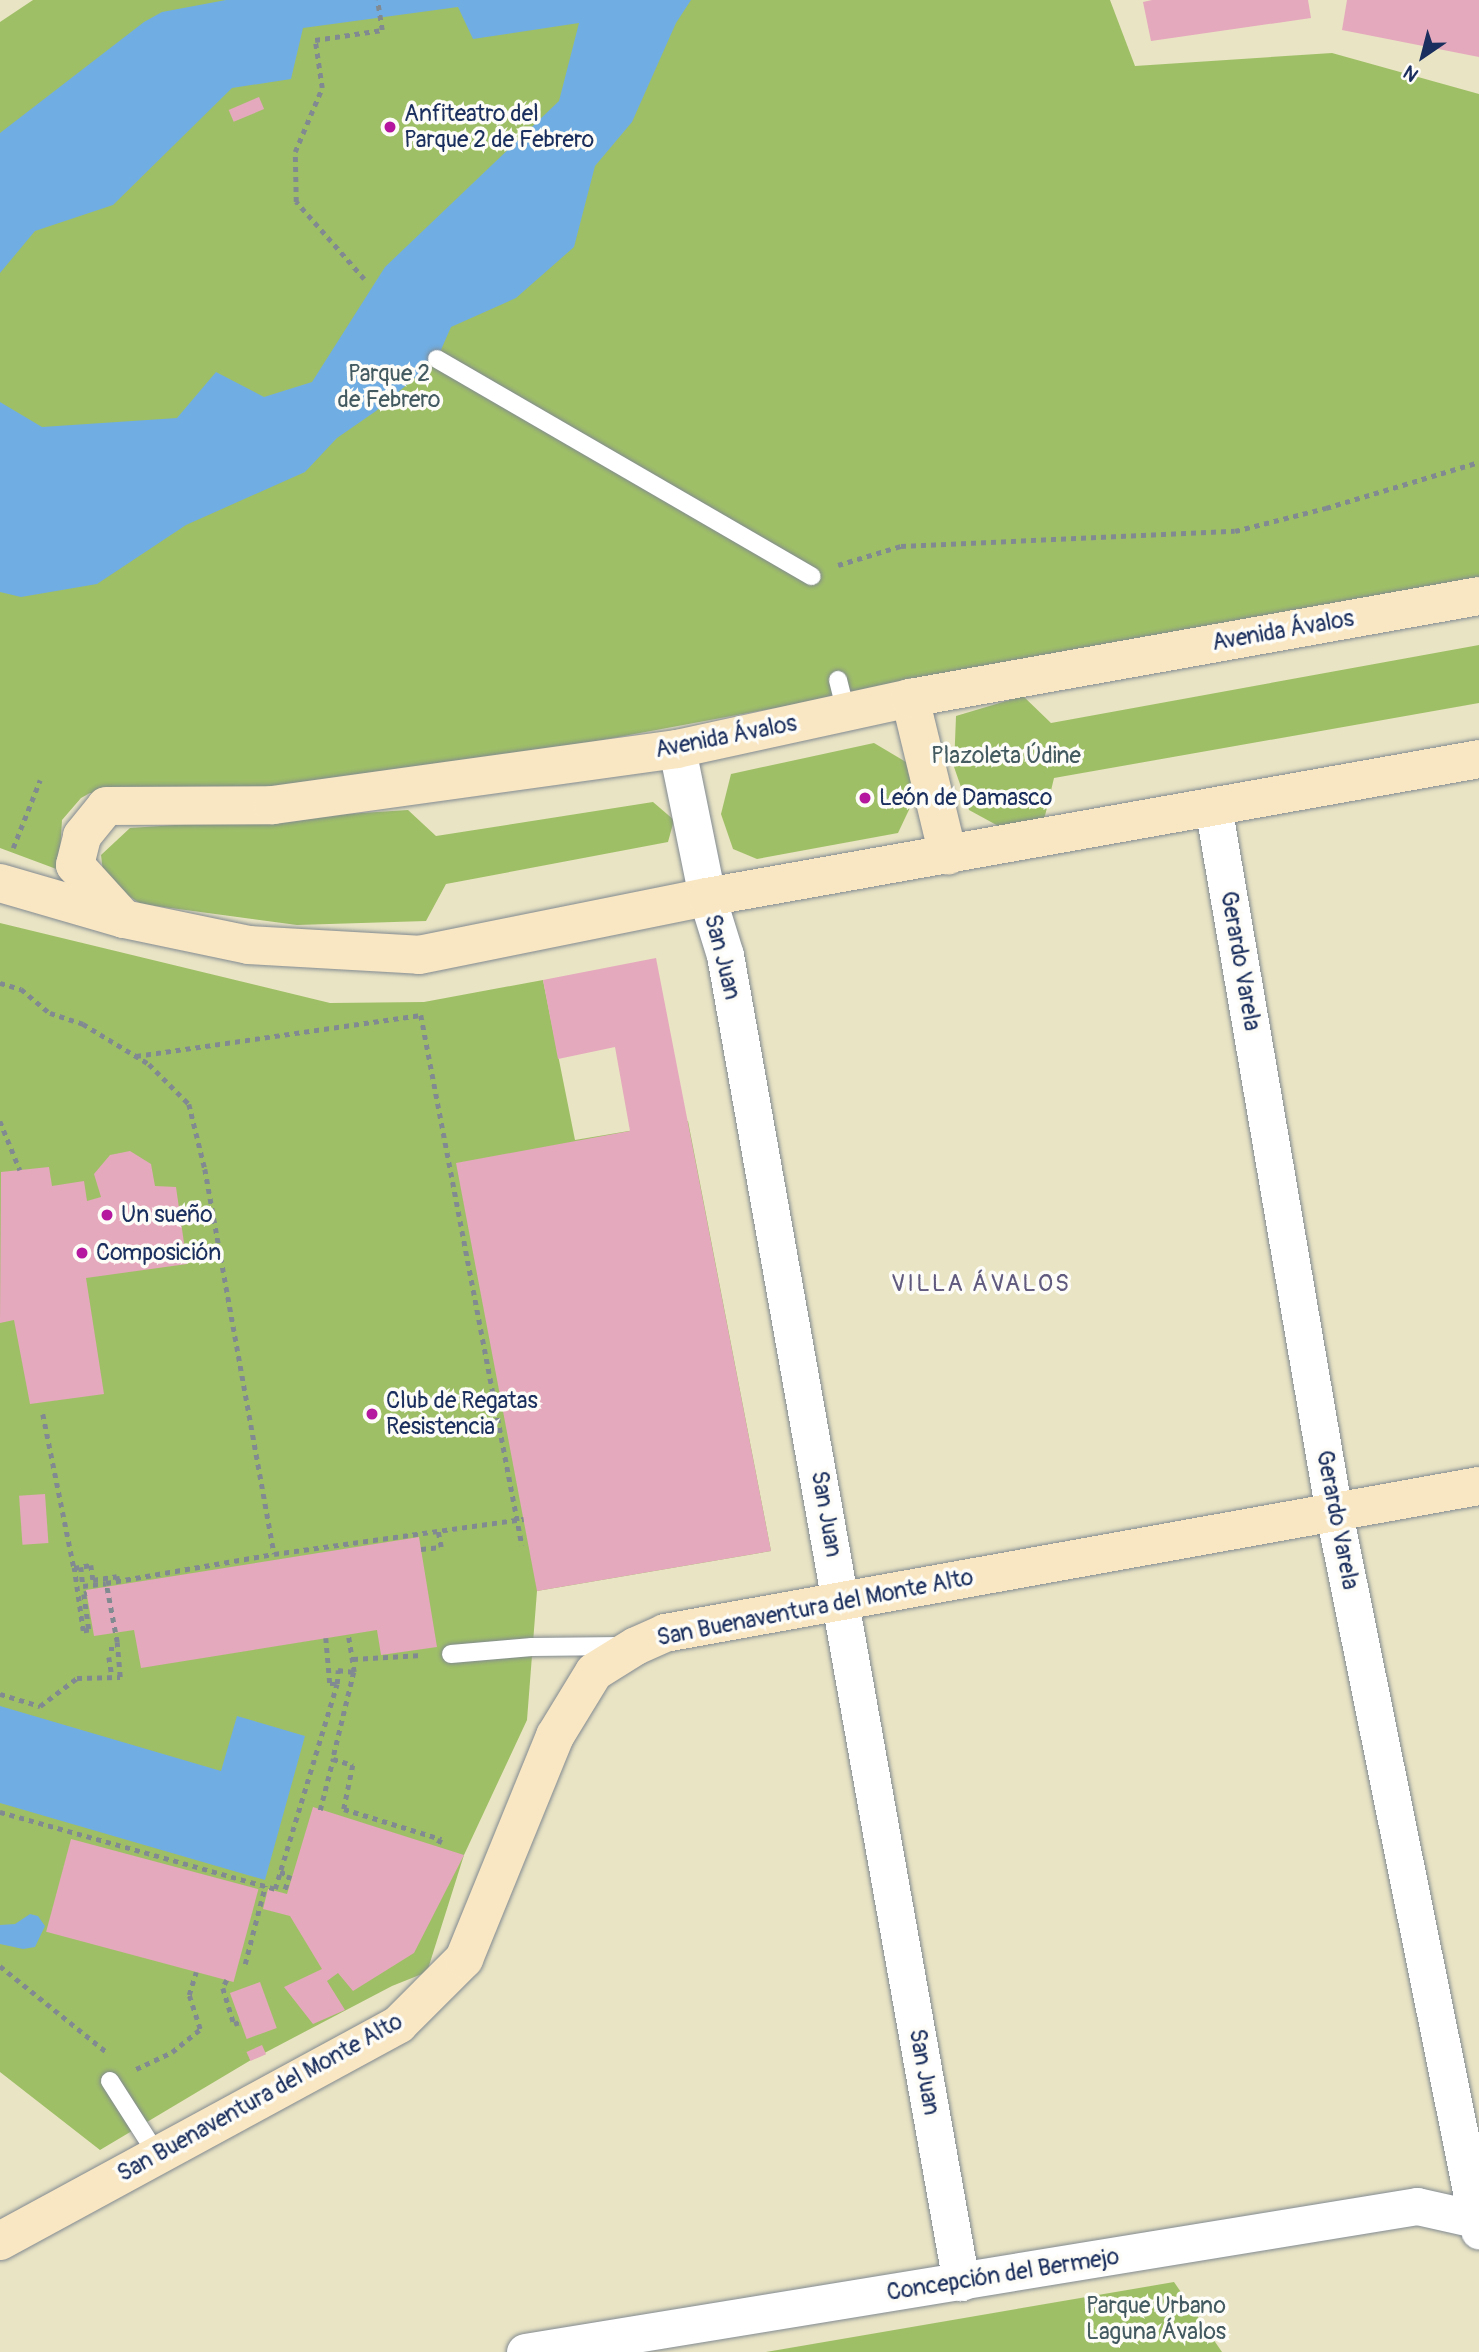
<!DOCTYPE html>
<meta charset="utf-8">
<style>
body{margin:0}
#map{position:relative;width:1479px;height:2352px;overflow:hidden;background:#e9e4c4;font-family:Pangolin,sans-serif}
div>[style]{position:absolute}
.green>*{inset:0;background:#9fbf67}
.water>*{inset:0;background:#70ade2}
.building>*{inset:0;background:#e4a9bc;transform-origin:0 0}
.path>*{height:4.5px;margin-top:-2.25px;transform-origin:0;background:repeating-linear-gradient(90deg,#828a91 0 5px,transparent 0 10px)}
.roads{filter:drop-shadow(0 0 2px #828a91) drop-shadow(0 0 2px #828a91)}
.lane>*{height:18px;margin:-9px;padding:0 9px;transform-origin:9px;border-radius:9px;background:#fff}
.street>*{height:37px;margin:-18.5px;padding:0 18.5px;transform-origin:18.5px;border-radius:18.5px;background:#fff}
.secondary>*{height:38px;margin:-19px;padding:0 19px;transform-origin:19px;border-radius:19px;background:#f9e7c3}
.dots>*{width:19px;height:19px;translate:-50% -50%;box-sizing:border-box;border:4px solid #fdfcf7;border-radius:50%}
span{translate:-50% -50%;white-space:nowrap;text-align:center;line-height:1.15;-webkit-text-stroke:7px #fdfcf7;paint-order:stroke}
.poi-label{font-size:23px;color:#1b2f5e}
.left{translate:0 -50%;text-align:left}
.park-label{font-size:23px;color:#435a61}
.street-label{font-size:23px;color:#1b2f5e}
.neighbourhood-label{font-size:24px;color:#615a7f;letter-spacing:2px}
.north{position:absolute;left:1388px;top:21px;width:70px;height:70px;-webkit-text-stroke:5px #fdfcf7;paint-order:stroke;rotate:215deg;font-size:19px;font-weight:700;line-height:28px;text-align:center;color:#1b2f5e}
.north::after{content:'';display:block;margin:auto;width:24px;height:32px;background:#1b2f5e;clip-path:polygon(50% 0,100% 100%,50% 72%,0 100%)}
</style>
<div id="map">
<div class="green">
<div style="clip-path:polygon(33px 0,1110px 0,1135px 66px,1332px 53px,1479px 94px,1479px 584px,840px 696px,285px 799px,90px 793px,81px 798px,62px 820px,59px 870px,0 848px,0 22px)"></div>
<div style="clip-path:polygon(1479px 645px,1479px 703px,1054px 778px,1044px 820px,1002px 828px,969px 810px,954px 767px,956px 716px,1023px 696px,1051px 723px)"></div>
<div style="clip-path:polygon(874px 743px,906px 762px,916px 795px,898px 833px,757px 859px,733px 849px,721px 814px,731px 774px)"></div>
<div style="clip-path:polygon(653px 802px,674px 820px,668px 842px,446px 884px,426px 921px,297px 925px,141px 904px,104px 880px,101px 855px,130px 828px,408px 810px,436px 836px)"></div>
<div style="clip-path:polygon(0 923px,330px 1003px,424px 1002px,543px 980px,575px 1140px,688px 1121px,771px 1551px,537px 1591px,527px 1720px,464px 1855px,427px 1972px,392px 1986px,251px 2060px,100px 2150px,0 2072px)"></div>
<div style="clip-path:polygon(1174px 2282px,1222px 2352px,766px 2352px)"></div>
</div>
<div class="water">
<div style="clip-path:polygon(226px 0,691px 0,676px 23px,632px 122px,595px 166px,574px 247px,516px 298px,451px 327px,437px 359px,376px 411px,337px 438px,305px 472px,186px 525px,97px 584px,21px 597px,0 592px,0 402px,42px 427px,177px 418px,216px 372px,264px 397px,312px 382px,385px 267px,559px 101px,579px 23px,473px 39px,458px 7px,303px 28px,291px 79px,232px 88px,113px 205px,35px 231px,0 273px,0 133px,144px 22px,162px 12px)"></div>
<div style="clip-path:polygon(0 1706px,221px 1771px,237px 1716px,305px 1736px,265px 1880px,0 1803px)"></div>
<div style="clip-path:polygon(30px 1914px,38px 1916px,45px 1926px,35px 1947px,23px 1949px,0 1944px,0 1925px,15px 1924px)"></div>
</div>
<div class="building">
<div style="clip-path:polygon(1152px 0,1308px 0,1311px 18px,1151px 41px,1143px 2px)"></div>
<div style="clip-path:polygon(1347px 0,1479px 0,1479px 57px,1342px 30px)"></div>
<div style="left:259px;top:97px;width:13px;height:33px;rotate:67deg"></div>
<div style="clip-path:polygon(656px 958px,771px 1551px,537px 1591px,456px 1163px,630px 1131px,615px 1047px,558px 1059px,543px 980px)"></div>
<div style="clip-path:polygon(130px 1151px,151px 1164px,155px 1186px,176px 1187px,187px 1264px,86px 1278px,104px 1394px,30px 1404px,14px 1320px,0 1323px,1px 1172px,49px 1167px,52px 1186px,84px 1181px,87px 1201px,101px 1197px,94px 1174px,110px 1155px)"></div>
<div style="left:45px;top:1494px;width:49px;height:26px;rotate:86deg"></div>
<div style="clip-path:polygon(419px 1537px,437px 1647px,381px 1655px,377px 1630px,141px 1668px,134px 1630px,94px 1636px,86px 1590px)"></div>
<div style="clip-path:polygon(313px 1807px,464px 1855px,414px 1953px,353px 1991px,338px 1973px,327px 1981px,345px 2010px,313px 2024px,284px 1987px,322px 1969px,290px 1916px,263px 1909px,268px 1889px,287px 1894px)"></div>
<div style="left:71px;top:1839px;width:194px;height:96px;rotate:15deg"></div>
<div style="left:260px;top:1982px;width:49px;height:32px;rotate:70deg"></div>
<div style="left:262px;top:2045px;width:10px;height:17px;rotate:66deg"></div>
</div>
<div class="path">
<div style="left:364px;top:279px;width:103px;rotate:-131.4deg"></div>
<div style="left:296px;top:202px;width:50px;rotate:-91.1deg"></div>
<div style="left:295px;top:152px;width:69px;rotate:-67.1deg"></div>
<div style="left:322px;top:88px;width:49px;rotate:-98.3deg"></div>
<div style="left:315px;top:40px;width:68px;rotate:-8.5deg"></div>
<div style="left:382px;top:30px;width:30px;rotate:-99deg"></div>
<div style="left:838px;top:565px;width:66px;rotate:-16.8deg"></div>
<div style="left:901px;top:546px;width:334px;rotate:-2.6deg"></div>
<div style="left:1235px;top:531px;width:94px;rotate:-14.2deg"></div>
<div style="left:1326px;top:508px;width:160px;rotate:-16.7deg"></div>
<div style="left:13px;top:848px;width:73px;rotate:-68.3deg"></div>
<div style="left:0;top:983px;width:22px;rotate:16deg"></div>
<div style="left:21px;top:989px;width:38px;rotate:40deg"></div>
<div style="left:50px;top:1013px;width:35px;rotate:18deg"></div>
<div style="left:83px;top:1024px;width:77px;rotate:31.2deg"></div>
<div style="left:149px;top:1064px;width:57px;rotate:45deg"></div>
<div style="left:189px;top:1104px;width:67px;rotate:76.2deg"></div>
<div style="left:205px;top:1169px;width:391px;rotate:79.8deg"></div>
<div style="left:274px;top:1554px;width:252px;rotate:-8deg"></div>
<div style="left:136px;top:1056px;width:288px;rotate:-8.2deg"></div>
<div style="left:421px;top:1015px;width:540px;rotate:79.21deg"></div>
<div style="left:0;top:1121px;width:53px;rotate:67.8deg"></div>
<div style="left:43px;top:1414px;width:157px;rotate:78.6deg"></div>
<div style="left:421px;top:1549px;width:20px;rotate:-6deg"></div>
<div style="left:441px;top:1547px;width:16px;rotate:-101deg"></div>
<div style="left:81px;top:1567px;width:19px;rotate:84deg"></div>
<div style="left:83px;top:1586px;width:23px;rotate:-7deg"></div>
<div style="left:87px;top:1593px;width:3px;rotate:162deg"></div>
<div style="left:84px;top:1594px;width:36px;rotate:82deg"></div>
<div style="left:89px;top:1630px;width:6px;rotate:171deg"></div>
<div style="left:83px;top:1631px;width:64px;rotate:-98.1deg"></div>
<div style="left:74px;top:1568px;width:17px;rotate:-10deg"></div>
<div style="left:91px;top:1565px;width:15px;rotate:82deg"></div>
<div style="left:93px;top:1580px;width:24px;rotate:-9deg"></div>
<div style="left:117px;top:1576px;width:4px;rotate:76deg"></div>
<div style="left:326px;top:1638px;width:46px;rotate:85deg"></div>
<div style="left:330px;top:1684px;width:7px"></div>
<div style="left:109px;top:1649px;width:9px"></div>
<div style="left:109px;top:1657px;width:20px;rotate:81deg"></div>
<div style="left:353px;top:1659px;width:69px;rotate:-3.3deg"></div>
<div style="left:354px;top:1672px;width:89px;rotate:103.6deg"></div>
<div style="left:333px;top:1759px;width:21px;rotate:17deg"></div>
<div style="left:353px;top:1765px;width:45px;rotate:101.6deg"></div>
<div style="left:344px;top:1809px;width:102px;rotate:17.2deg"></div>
<div style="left:441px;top:1839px;width:7px;rotate:117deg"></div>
<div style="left:0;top:1694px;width:42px;rotate:16.7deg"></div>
<div style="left:40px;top:1706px;width:46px;rotate:-37.1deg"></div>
<div style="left:77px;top:1678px;width:43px;rotate:-1.3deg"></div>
<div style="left:120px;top:1677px;width:35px;rotate:-95deg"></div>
<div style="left:117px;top:1642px;width:60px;rotate:-100.6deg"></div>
<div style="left:106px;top:1583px;width:170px;rotate:-9.8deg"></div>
<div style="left:320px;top:1810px;width:53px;rotate:-75.7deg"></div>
<div style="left:0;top:1812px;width:286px;rotate:15.6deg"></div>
<div style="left:275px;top:1889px;width:214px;rotate:-73.2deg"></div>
<div style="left:337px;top:1684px;width:14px;rotate:-86deg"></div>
<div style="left:338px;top:1670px;width:16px;rotate:7deg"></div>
<div style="left:354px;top:1672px;width:37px;rotate:-99deg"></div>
<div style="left:280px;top:1872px;width:10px;rotate:17deg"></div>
<div style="left:290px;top:1875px;width:19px;rotate:108deg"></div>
<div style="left:245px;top:1964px;width:81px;rotate:-75.6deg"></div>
<div style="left:0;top:1966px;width:139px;rotate:38.9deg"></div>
<div style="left:227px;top:1980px;width:9px;rotate:117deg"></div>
<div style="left:223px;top:1988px;width:38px;rotate:73deg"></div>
<div style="left:234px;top:2024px;width:6px;rotate:-18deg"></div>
<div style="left:136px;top:2069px;width:40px;rotate:-25deg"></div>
<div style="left:172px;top:2052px;width:36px;rotate:-39deg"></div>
<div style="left:200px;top:2029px;width:36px;rotate:-108deg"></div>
<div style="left:189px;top:1995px;width:24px;rotate:-73deg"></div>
</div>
<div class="roads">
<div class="lane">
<div style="left:437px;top:359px;width:433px;rotate:30.1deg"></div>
<div style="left:838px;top:680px;width:33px;rotate:76deg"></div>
<div style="left:451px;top:1654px;width:81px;rotate:-4.9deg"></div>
<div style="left:532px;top:1647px;width:90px;rotate:-0.6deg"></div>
<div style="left:110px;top:2081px;width:89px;rotate:57.4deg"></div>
</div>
<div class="street">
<div style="left:677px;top:749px;width:151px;rotate:78.5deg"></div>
<div style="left:707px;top:897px;width:61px;rotate:72.8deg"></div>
<div style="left:725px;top:955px;width:1348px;rotate:79.92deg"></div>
<div style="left:1213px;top:806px;width:717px;rotate:80.29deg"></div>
<div style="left:1334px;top:1513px;width:732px;rotate:78.57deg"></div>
<div style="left:525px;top:2352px;width:904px;rotate:-9.3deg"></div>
<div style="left:1417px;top:2206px;width:64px;rotate:12.7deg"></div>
</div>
<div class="secondary">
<div style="left:910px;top:698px;width:162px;rotate:76.4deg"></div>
<div style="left:0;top:883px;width:129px;rotate:16.2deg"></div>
<div style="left:124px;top:919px;width:127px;rotate:11.8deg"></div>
<div style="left:248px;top:945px;width:171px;rotate:3.3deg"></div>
<div style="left:419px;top:955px;width:294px;rotate:-11.4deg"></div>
<div style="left:707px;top:897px;width:784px;rotate:-10.13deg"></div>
<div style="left:124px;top:919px;width:73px;rotate:-132.2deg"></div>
<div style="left:75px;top:865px;width:30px;rotate:-76deg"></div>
<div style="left:82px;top:836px;width:38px;rotate:-51deg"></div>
<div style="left:106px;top:806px;width:167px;rotate:-0.3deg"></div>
<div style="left:273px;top:805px;width:408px;rotate:-7.9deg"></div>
<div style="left:677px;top:749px;width:239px;rotate:-12.3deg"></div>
<div style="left:910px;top:698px;width:578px;rotate:-10.16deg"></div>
<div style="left:0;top:2241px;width:454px;rotate:-28.5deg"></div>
<div style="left:399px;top:2024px;width:92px;rotate:-45deg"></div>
<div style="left:464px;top:1959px;width:241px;rotate:-67.8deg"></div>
<div style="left:555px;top:1736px;width:75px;rotate:-58.6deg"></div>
<div style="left:594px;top:1672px;width:49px;rotate:-31.8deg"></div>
<div style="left:636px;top:1646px;width:32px;rotate:-24deg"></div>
<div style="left:665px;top:1633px;width:827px;rotate:-10.24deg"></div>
</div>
</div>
<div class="dots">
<div style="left:390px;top:127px;background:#b5179e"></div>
<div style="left:865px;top:798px;background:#b5179e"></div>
<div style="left:107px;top:1215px;background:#b5179e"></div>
<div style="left:82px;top:1253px;background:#b5179e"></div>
<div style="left:372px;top:1414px;background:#b5179e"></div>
</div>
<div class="poi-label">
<span class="left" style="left:404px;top:127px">Anfiteatro del<br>Parque 2 de Febrero</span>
<span class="left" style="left:879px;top:798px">León de Damasco</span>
<span class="left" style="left:121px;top:1215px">Un sueño</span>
<span class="left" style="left:96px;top:1253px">Composición</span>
<span class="left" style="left:386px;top:1414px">Club de Regatas<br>Resistencia</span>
</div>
<div class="park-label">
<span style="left:389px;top:387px">Parque 2<br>de Febrero</span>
<span style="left:1006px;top:756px">Plazoleta Údine</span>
<span style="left:1156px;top:2319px">Parque Urbano<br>Laguna Ávalos</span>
</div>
<div class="street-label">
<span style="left:1283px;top:631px;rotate:-10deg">Avenida Ávalos</span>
<span style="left:726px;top:737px;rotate:-11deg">Avenida Ávalos</span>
<span style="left:722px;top:957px;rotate:76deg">San Juan</span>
<span style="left:1240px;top:961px;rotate:80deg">Gerardo Varela</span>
<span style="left:826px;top:1514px;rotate:80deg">San Juan</span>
<span style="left:1337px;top:1520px;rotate:79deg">Gerardo Varela</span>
<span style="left:815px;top:1608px;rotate:-11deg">San Buenaventura del Monte Alto</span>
<span style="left:924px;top:2072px;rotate:80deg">San Juan</span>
<span style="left:260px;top:2098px;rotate:-29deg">San Buenaventura del Monte Alto</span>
<span style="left:1003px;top:2275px;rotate:-9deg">Concepción del Bermejo</span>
</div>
<div class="neighbourhood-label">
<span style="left:981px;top:1284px">VILLA ÁVALOS</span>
</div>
<div class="north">N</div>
</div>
